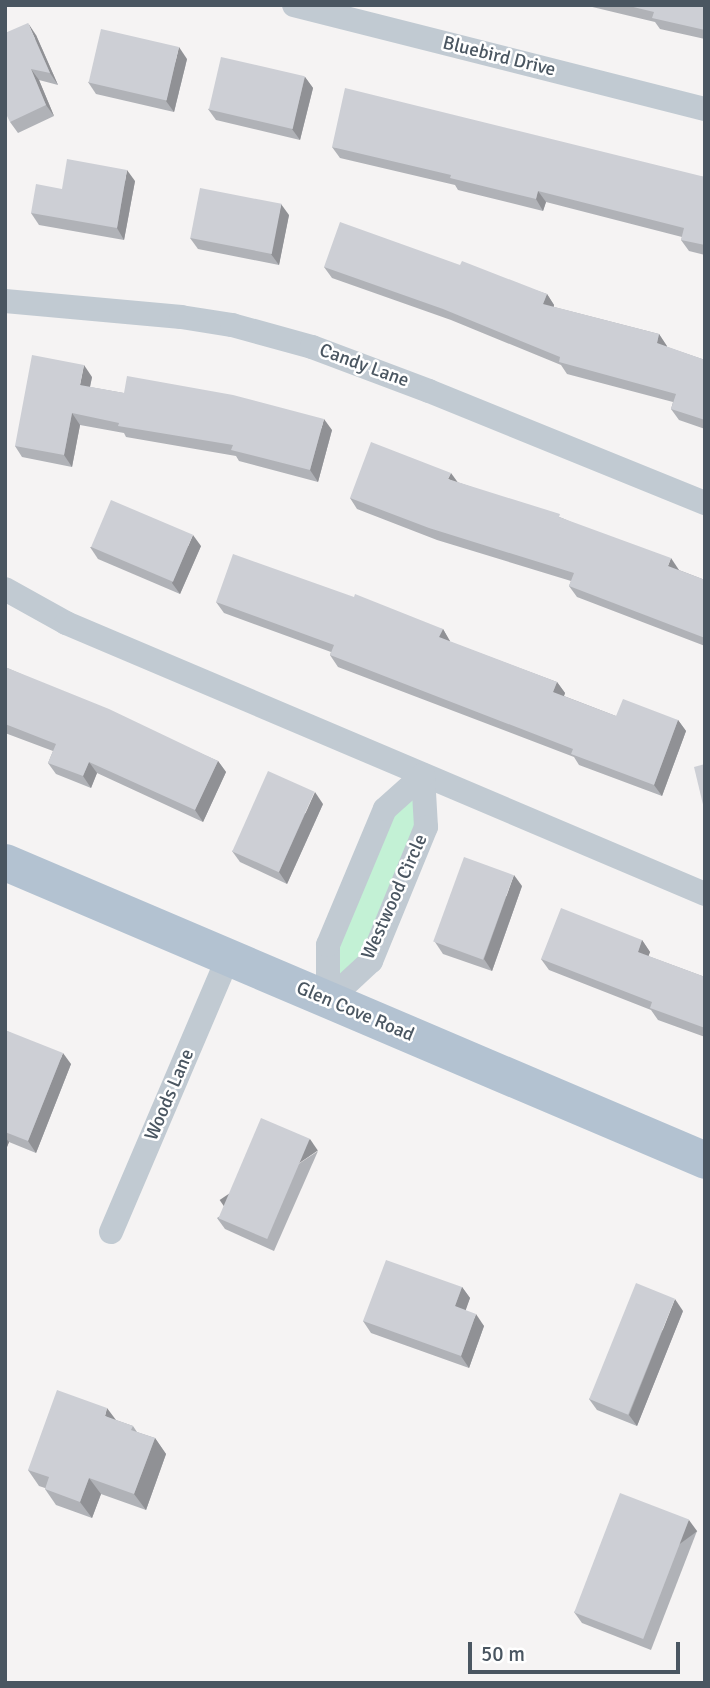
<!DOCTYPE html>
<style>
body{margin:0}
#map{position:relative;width:710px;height:1688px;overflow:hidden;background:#f5f3f3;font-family:Signika,sans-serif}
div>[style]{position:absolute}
.green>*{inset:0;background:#c3f1d5}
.minor>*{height:24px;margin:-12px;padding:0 12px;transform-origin:12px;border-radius:12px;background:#c1cad2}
.primary>*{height:37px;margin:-18.5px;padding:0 18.5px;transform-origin:18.5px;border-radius:18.5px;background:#b3c2d1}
.wall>*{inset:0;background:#b0b2b7}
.shaded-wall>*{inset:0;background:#909195;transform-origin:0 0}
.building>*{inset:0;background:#cdcfd5;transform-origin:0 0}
span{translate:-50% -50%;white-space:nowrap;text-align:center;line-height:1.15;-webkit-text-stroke:5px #fff;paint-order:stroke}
.street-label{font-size:19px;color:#4a5661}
.frame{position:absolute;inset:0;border:7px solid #4a5661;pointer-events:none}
.scale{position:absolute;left:468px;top:1642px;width:212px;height:32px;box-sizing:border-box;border:4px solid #4a5661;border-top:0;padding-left:9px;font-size:21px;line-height:24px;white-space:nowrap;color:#4a5661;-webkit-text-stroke:5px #fff;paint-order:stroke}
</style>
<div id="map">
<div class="green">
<div style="clip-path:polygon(423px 775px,426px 827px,371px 961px,328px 1001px,328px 945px,386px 809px)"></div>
</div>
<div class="minor">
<div style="left:294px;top:5px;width:424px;rotate:14.2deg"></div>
<div style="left:5px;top:301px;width:177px;rotate:5.2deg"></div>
<div style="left:181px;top:317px;width:52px;rotate:8.9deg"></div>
<div style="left:232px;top:325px;width:83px;rotate:15.4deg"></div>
<div style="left:312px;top:347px;width:125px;rotate:20.6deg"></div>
<div style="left:429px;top:391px;width:298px;rotate:22.1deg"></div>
<div style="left:5px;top:589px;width:70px;rotate:29.1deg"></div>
<div style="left:66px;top:623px;width:694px;rotate:22.98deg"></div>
<div style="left:423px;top:775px;width:52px;rotate:86.7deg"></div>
<div style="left:426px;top:827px;width:145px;rotate:112.3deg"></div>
<div style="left:371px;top:961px;width:59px;rotate:137.1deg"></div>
<div style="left:328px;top:1001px;width:56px;rotate:-90deg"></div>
<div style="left:328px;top:945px;width:147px;rotate:-67.3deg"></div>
<div style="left:385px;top:809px;width:51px;rotate:-41.8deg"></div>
<div style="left:111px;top:1232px;width:298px;rotate:-66.9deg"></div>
</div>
<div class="primary">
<div style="left:5px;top:862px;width:761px;rotate:23.06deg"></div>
</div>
<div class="wall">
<div style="clip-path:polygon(584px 5px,705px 5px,705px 39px,660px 29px,655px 22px)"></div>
<div style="clip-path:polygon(36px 35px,58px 85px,39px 80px,54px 116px,18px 133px,10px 122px)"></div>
<div style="clip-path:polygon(187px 59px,174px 112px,96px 94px,88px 82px)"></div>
<div style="clip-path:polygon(305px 77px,313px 88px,300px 140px,216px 120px,208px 109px)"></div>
<div style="clip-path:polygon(332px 147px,705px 177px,705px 255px,689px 251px,681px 240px,682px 237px,546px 202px,543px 211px,458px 190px,455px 185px,340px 158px)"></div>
<div style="clip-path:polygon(135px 181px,124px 240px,39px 225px,31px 213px,62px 189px)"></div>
<div style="clip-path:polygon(289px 215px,279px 265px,198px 249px,190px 238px)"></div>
<div style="clip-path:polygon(460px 265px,547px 294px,554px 305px,554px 307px,659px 334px,667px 347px,705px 360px,705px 429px,679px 420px,671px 409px,673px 402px,567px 374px,561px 365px,451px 320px,332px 278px,324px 267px)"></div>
<div style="clip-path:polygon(92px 377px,90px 387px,332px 430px,318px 482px,239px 461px,236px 456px,126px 437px,124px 433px,80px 425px,72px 467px,22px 457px,15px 446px)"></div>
<div style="clip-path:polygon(457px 482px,562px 518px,679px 570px,705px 580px,705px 646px,577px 597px,569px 586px,571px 581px,437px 540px,357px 509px,350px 498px)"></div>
<div style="clip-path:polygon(201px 546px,180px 594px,98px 559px,90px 547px)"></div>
<div style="clip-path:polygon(216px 602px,443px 629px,450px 642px,557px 682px,565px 693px,564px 696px,616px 716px,678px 720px,686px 731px,662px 796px,579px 765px,574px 757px,338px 667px,330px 655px,331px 652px,224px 613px)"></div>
<div style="clip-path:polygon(5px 667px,218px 761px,226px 772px,203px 822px,97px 773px,91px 788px,56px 774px,48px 763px,53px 751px,5px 733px)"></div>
<div style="clip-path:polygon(323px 804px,287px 884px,240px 862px,232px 851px)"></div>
<div style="clip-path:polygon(522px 886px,492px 971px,443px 954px,435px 942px)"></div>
<div style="clip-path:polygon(642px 940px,650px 952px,648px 956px,705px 977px,705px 1037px,658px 1020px,651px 1010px,549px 970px,541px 959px)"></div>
<div style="clip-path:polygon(5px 1030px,71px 1064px,36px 1153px,9px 1142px,5px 1152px)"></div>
<div style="clip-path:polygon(318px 1151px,274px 1251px,225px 1229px,217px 1218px)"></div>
<div style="clip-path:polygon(462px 1287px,470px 1298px,465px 1310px,484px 1326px,469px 1368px,371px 1333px,363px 1321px)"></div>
<div style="clip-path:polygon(683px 1311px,637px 1426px,597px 1410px,589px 1399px)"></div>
<div style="clip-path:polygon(116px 1420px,133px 1426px,137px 1432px,155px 1438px,166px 1454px,146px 1510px,101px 1494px,92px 1518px,56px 1505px,45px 1489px,45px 1488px,39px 1486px,28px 1470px)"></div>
<div style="clip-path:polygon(697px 1531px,651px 1650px,582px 1623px,574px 1612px)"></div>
</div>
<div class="shaded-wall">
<div style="clip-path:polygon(28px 23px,36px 35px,58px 85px,50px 73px)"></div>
<div style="clip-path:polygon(179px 47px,187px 59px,174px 112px,166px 101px)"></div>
<div style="clip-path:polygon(31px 69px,39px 80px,54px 116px,46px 105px)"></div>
<div style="clip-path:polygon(305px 77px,313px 88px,300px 140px,292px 129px)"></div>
<div style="clip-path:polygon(127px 170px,135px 181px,124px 240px,117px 228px)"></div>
<div style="clip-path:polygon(538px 191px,546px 202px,543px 211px,536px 199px)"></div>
<div style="clip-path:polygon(281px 204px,289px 215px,279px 265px,271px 254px)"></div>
<div style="clip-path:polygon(547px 294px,554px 305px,551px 315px,543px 304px)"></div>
<div style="clip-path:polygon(659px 334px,667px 346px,665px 355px,657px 343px)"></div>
<div style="clip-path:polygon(84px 365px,92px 377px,88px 396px,80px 385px)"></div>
<div style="clip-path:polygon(72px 413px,80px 425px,72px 467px,64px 455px)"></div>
<div style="clip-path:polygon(324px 419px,332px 430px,318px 482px,310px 470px)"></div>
<div style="clip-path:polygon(451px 473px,459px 484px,448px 479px)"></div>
<div style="clip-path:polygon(193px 535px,201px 546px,180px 594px,172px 583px)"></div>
<div style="clip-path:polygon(671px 558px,679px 570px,676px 578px,668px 566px)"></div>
<div style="clip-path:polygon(443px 629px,450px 641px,447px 649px,439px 637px)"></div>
<div style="clip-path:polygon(557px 682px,565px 693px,561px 704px,553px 692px)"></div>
<div style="clip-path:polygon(678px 720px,686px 731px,662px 796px,654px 785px)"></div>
<div style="clip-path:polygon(218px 761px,226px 772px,203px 822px,195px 810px)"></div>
<div style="clip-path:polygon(89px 762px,97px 773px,91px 788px,83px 776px)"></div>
<div style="clip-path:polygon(315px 792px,323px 804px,287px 884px,279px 872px)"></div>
<div style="clip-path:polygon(514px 875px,522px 886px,492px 971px,484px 959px)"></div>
<div style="clip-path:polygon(642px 940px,650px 952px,646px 963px,638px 952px)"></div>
<div style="clip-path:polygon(63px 1053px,71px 1064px,36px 1153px,28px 1141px)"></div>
<div style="clip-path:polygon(5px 1137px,9px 1142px,5px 1152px)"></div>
<div style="left:310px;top:1139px;width:14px;height:109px;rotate:56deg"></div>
<div style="clip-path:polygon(462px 1287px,470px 1298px,463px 1318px,455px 1306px)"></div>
<div style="clip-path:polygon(675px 1299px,683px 1311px,637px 1426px,629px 1415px)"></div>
<div style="clip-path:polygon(476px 1314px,484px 1326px,469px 1368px,461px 1356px)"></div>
<div style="clip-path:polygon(107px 1408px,119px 1424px,105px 1416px)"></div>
<div style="clip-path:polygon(155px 1438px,166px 1454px,146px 1510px,134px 1494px)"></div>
<div style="clip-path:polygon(89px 1478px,101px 1494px,92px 1518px,80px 1502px)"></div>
<div style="left:689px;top:1520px;width:14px;height:128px;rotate:54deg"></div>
</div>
<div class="building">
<div style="clip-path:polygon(625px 5px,705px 5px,705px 30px,652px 18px,654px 12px)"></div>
<div style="clip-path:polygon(28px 23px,50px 73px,31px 69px,46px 105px,10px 122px,5px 112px,5px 33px)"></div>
<div style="left:101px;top:29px;width:80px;height:55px;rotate:13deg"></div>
<div style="left:221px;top:57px;width:86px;height:54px;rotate:13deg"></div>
<div style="clip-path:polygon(345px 88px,705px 177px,705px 245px,681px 240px,684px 228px,538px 191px,536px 199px,450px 178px,451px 175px,332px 147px)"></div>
<div style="clip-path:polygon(67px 159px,127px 170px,117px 228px,31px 213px,36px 184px,62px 189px)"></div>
<div style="left:200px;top:188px;width:83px;height:51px;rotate:11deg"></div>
<div style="clip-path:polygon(340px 222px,460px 265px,462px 261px,547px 294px,543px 304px,659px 334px,657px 343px,705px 360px,705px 420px,671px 409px,676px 394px,559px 362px,560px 357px,443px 309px,324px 267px)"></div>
<div style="clip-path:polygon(32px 355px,84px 365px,80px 385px,124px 393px,127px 376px,233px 395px,324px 419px,310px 470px,231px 450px,233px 445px,118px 426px,119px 423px,72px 413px,64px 455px,15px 446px)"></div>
<div style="clip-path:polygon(371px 442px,451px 473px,448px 479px,560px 514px,559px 517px,671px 558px,668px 566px,705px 580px,705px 638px,569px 586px,574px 573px,429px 528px,350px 498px)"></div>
<div style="left:111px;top:500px;width:89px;height:51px;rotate:23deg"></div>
<div style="clip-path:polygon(233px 554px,354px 597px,355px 594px,443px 629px,439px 637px,557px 682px,553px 692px,616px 716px,623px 699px,678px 720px,654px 785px,571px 754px,573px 749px,330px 655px,334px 645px,216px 602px)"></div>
<div style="clip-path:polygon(5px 667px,109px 709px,218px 761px,195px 810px,89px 762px,83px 776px,48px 763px,56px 744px,5px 724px)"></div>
<div style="clip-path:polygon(705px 764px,705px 813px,694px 767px)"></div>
<div style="left:268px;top:771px;width:51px;height:88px;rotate:24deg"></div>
<div style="left:464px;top:857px;width:53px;height:90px;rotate:20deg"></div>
<div style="clip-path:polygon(561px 908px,642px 940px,638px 952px,705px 977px,705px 1028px,650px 1008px,652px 1002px,541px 959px)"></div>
<div style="clip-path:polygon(5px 1030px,63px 1053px,28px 1141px,5px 1132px)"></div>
<div style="left:261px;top:1118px;width:53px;height:109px;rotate:23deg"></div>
<div style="clip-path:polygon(386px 1260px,462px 1287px,455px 1306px,476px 1314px,461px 1356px,363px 1321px)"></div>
<div style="left:636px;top:1283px;width:42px;height:125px;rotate:22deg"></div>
<div style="clip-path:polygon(57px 1390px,107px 1408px,105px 1416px,133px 1426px,131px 1430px,155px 1438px,134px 1494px,89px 1478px,80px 1502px,45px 1489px,49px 1477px,28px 1470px)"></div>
<div style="left:620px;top:1493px;width:74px;height:128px;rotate:21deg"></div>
</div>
<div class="street-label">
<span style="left:499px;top:57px;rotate:14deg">Bluebird Drive</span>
<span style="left:364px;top:366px;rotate:20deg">Candy Lane</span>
<span style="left:395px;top:897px;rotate:-66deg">Westwood Circle</span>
<span style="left:355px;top:1012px;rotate:23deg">Glen Cove Road</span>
<span style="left:170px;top:1095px;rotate:-67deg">Woods Lane</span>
</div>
<div class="frame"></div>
<div class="scale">50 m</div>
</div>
